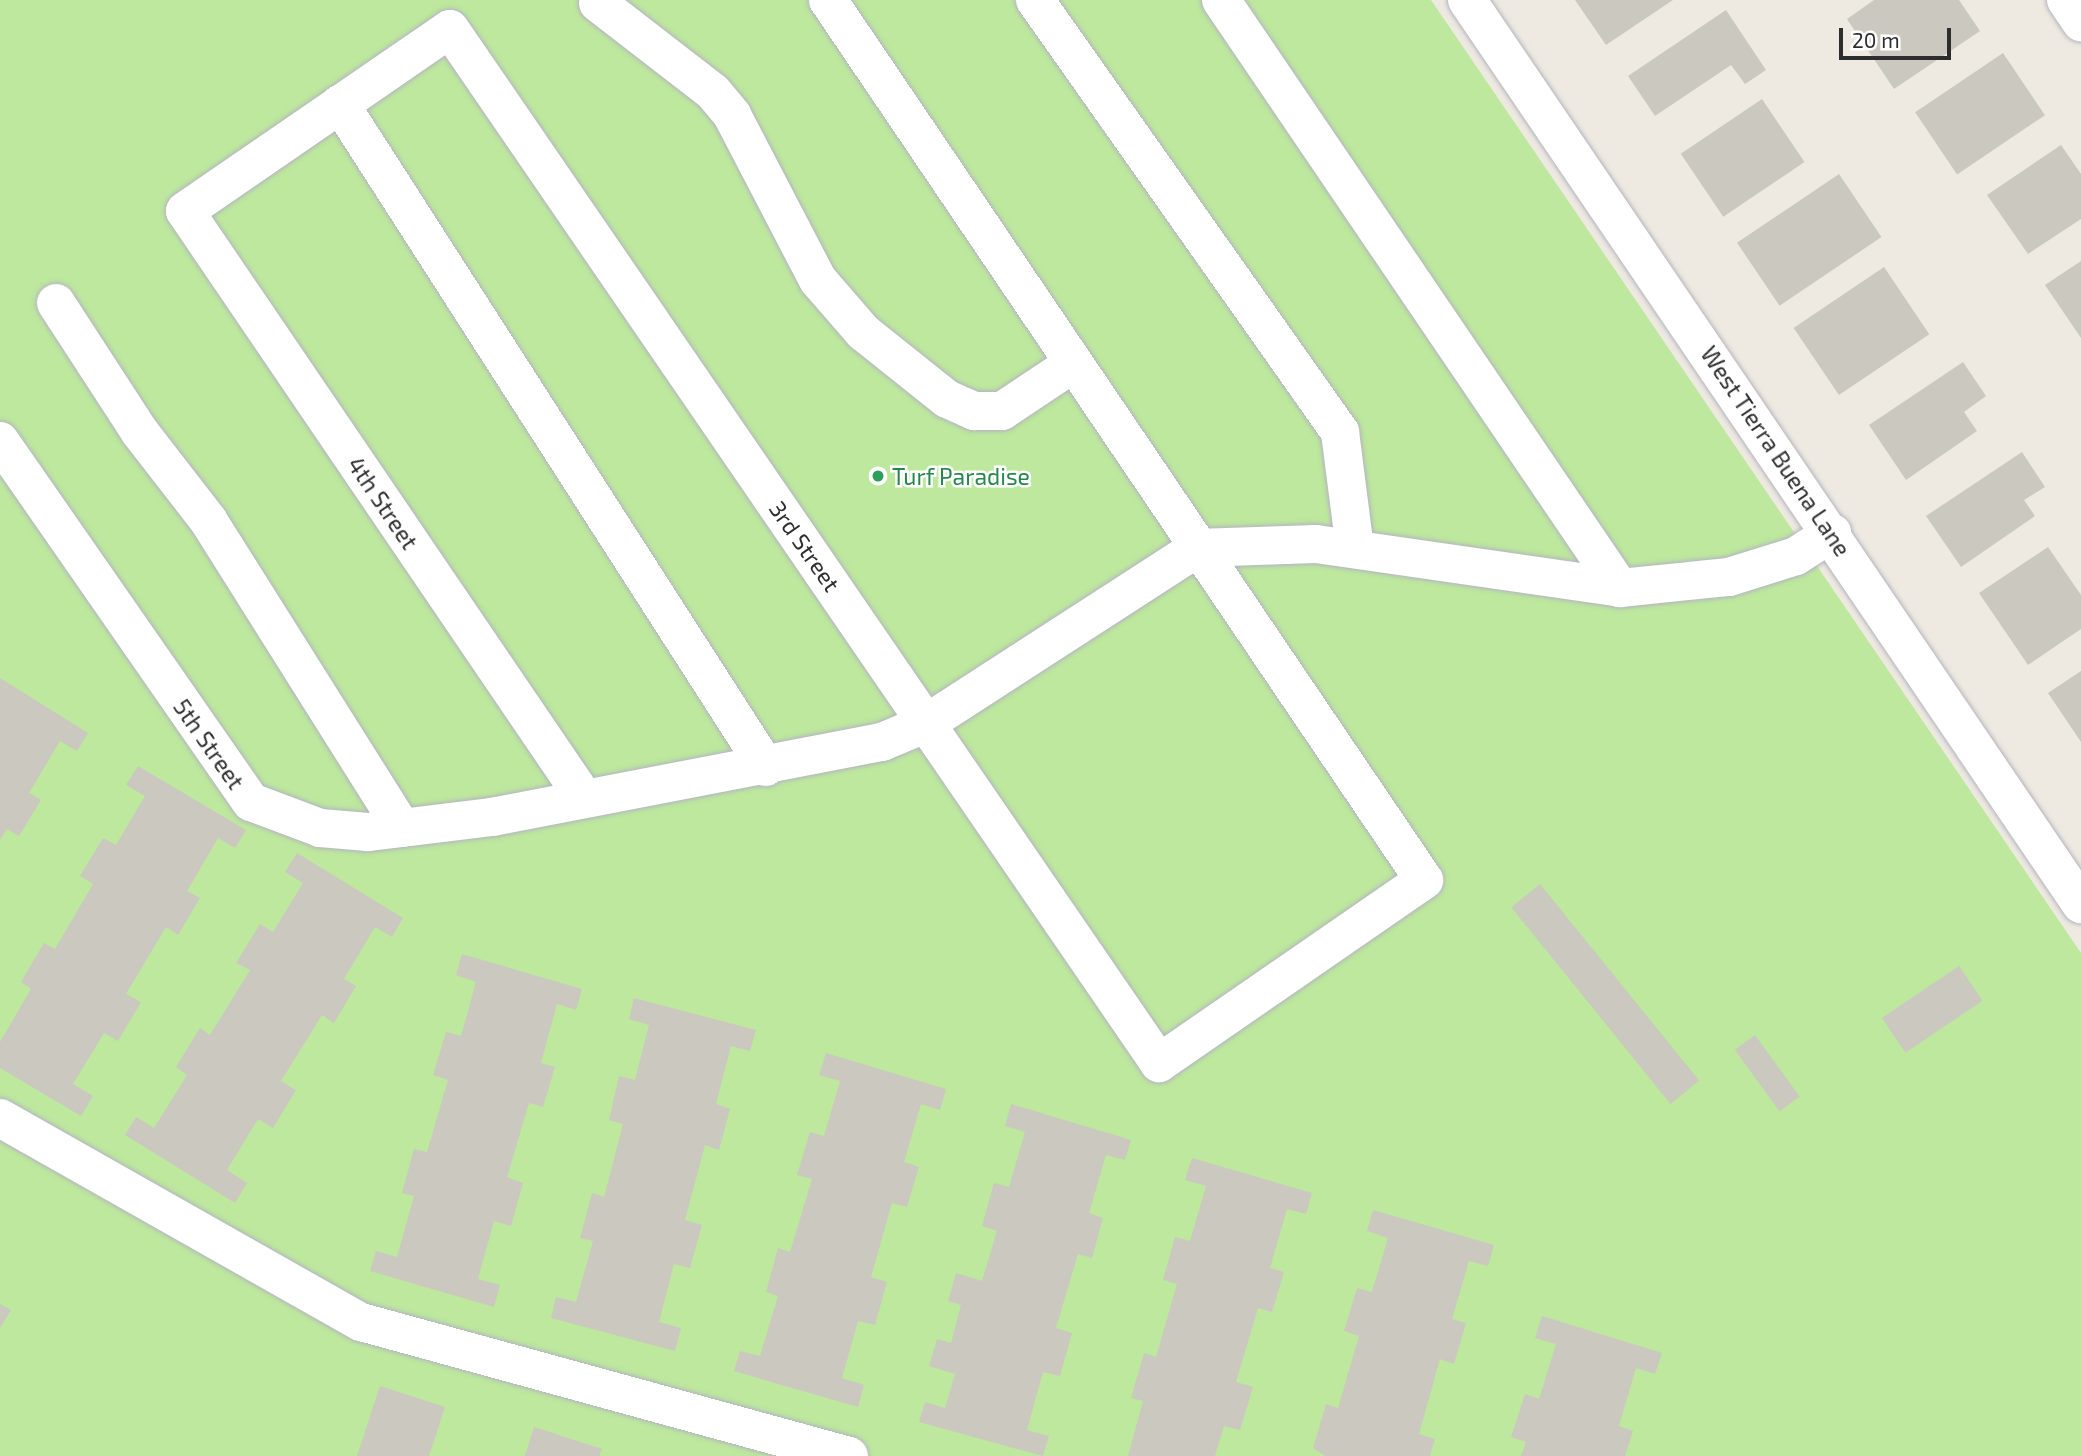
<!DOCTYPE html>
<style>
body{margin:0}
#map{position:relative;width:2081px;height:1456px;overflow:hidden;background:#eeeae1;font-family:"Exo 2",sans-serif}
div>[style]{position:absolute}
.pitch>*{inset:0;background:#bde89d}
.building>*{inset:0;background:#cac8bf;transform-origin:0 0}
.roads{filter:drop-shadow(0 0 2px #b4b4c0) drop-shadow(0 0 2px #b4b4c0)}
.minor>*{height:38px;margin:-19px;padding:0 19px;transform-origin:19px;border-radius:19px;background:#fff}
.dots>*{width:19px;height:19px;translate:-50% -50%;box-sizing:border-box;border:4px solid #fff;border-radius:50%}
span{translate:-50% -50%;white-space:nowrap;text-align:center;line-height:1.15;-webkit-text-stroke:5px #fff;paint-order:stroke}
.street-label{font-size:23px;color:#2d2d2d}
.leisure-label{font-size:23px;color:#27864d}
.left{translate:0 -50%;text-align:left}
.scale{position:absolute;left:1839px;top:28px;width:112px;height:32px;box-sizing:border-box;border:4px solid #2d2d2d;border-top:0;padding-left:9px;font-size:21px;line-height:24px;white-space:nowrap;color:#2d2d2d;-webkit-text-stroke:5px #fff;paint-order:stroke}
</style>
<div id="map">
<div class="pitch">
<div style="clip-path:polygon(0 0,1431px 0,2081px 953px,2081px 1456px,0 1456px)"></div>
</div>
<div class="building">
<div style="clip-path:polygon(1575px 0,1673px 0,1606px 45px)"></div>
<div style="clip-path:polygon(1874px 0,1959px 0,1980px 31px,1894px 89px,1847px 19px)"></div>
<div style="clip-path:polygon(1726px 10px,1766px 70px,1745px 84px,1731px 65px,1655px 116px,1628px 76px)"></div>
<div style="left:2003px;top:53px;width:75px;height:106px;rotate:56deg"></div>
<div style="left:1762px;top:99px;width:76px;height:98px;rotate:56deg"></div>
<div style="clip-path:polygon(2061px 145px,2081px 174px,2081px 219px,2028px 254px,1987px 195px)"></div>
<div style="left:1839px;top:174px;width:76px;height:123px;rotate:56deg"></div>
<div style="clip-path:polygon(2081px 261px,2081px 338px,2045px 285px)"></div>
<div style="left:1884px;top:267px;width:81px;height:109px;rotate:56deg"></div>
<div style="clip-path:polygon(1963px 362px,1986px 396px,1964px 412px,1977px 431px,1906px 480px,1869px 425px)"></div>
<div style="clip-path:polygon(2022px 452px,2045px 487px,2024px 500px,2035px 516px,1961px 567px,1926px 516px)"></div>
<div style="clip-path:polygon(2048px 547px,2081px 595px,2081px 629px,2028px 665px,1979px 593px)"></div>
<div style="clip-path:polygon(2081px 671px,2081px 742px,2048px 693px)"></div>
<div style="clip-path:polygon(0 678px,88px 733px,77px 751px,60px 741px,29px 793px,41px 800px,19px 836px,7px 829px,0 840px)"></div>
<div style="clip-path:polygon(138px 766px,246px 830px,235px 848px,218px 838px,187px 891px,200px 898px,178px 935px,166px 927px,126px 994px,141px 1002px,118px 1041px,104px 1033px,73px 1084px,93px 1096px,81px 1116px,0 1068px,0 1042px,31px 989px,21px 982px,44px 943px,55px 949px,93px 884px,80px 876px,103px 838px,116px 845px,145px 796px,126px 785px)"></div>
<div style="clip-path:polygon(297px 853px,403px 918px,392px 937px,375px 927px,344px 979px,356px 986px,334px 1023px,322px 1015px,281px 1081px,296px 1090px,273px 1128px,258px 1119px,227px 1170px,247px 1183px,235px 1203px,125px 1135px,136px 1117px,154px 1128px,187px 1075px,176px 1067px,200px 1028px,210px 1035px,250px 970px,236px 963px,260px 924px,273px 932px,303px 883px,285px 872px)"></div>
<div style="left:1540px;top:884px;width:253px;height:37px;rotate:51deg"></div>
<div style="clip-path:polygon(462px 954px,582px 989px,576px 1010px,557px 1004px,541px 1063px,555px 1067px,543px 1107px,529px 1103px,507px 1177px,523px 1183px,511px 1226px,494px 1221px,478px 1279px,500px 1285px,494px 1307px,370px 1271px,376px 1251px,397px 1257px,414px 1196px,402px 1193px,414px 1149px,427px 1152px,448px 1080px,433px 1075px,446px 1032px,461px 1036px,476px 982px,456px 975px)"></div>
<div style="left:1959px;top:966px;width:42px;height:93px;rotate:56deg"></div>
<div style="clip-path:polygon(634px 998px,756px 1030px,750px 1051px,731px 1046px,716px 1104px,730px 1109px,719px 1150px,705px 1145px,685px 1220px,702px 1225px,690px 1268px,674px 1264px,659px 1322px,681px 1328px,675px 1351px,551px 1318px,556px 1297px,576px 1302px,593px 1241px,580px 1238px,592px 1193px,604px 1197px,623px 1124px,609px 1120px,619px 1076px,635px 1080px,649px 1025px,629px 1019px)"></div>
<div style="left:1755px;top:1035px;width:76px;height:25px;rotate:54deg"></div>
<div style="clip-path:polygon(826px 1053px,946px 1089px,940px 1110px,921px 1104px,904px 1162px,919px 1167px,907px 1207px,892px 1203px,871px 1277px,887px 1282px,875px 1325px,858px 1321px,842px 1378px,864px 1385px,858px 1407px,734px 1371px,740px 1351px,760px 1356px,778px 1296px,766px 1292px,778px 1248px,790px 1252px,812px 1179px,797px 1175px,810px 1132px,824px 1136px,840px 1081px,819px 1075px)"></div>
<div style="clip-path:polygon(1011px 1104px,1131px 1140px,1125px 1160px,1106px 1155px,1089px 1213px,1103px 1218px,1092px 1258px,1078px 1254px,1056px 1328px,1072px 1333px,1060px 1376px,1043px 1372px,1027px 1430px,1049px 1436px,1043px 1456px,919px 1422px,925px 1402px,945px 1408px,955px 1374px,929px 1366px,937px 1339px,951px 1343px,961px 1305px,948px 1301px,956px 1273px,982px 1281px,997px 1231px,982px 1226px,994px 1183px,1009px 1187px,1025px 1132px,1005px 1126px)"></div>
<div style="clip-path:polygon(1192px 1158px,1312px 1193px,1306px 1214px,1287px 1209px,1270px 1268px,1284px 1272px,1272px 1312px,1258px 1308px,1236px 1382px,1253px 1387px,1240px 1430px,1224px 1426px,1215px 1456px,1128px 1456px,1143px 1401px,1131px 1398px,1144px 1353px,1156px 1357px,1177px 1284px,1163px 1280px,1175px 1237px,1190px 1241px,1206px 1186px,1185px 1180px)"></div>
<div style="clip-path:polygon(1373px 1210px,1494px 1245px,1488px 1266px,1469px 1261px,1452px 1319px,1466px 1323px,1454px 1364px,1440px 1359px,1419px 1434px,1435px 1439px,1430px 1456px,1325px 1456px,1313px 1448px,1326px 1404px,1338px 1408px,1359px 1336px,1344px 1331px,1357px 1288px,1372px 1292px,1388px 1238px,1367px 1231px)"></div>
<div style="clip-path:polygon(0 1304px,11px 1310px,0 1328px)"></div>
<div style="clip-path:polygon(1542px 1316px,1662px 1353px,1655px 1374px,1636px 1368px,1619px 1426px,1633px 1431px,1625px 1456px,1521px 1456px,1526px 1442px,1511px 1437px,1525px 1394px,1539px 1399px,1556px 1344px,1535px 1338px)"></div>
<div style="clip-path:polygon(380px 1386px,445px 1407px,429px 1456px,357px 1456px)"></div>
<div style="clip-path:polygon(534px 1427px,602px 1449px,599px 1456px,525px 1456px)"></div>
</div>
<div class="roads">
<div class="minor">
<div style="left:1035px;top:0;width:529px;rotate:54.78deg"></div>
<div style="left:1340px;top:432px;width:118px;rotate:82.7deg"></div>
<div style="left:1221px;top:0;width:711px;rotate:55.84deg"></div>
<div style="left:1467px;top:0;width:1093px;rotate:55.82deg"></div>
<div style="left:2066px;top:0;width:27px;rotate:56deg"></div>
<div style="left:598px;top:3px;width:145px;rotate:37.7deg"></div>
<div style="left:713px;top:92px;width:30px;rotate:50deg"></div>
<div style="left:732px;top:115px;width:186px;rotate:62.5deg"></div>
<div style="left:818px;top:280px;width:69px;rotate:49.1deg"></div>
<div style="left:863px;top:332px;width:107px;rotate:38.6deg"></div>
<div style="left:947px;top:399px;width:30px;rotate:24deg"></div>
<div style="left:974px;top:411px;width:28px"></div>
<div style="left:1002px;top:411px;width:83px;rotate:-33.7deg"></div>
<div style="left:340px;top:104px;width:788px;rotate:57.28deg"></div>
<div style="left:56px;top:303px;width:153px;rotate:57deg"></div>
<div style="left:139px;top:431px;width:113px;rotate:52.2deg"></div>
<div style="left:208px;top:520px;width:364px;rotate:57.8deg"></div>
<div style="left:0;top:441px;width:440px;rotate:55.2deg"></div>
<div style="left:251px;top:802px;width:74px;rotate:20.6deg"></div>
<div style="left:320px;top:828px;width:48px;rotate:4.8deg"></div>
<div style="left:368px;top:832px;width:125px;rotate:-6.9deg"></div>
<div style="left:492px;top:817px;width:397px;rotate:-10.9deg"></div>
<div style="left:882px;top:742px;width:49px;rotate:-22.9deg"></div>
<div style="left:927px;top:723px;width:322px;rotate:-32.9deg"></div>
<div style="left:1197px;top:548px;width:119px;rotate:-1.9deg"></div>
<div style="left:1316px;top:544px;width:307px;rotate:8.2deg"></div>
<div style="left:1620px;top:588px;width:110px;rotate:-5.8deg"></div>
<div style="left:1729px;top:577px;width:70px;rotate:-17.4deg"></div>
<div style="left:1796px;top:556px;width:43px;rotate:-32.6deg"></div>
<div style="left:582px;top:795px;width:706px;rotate:-124.21deg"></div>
<div style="left:185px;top:211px;width:321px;rotate:-34.5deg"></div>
<div style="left:450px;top:29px;width:1254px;rotate:55.56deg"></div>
<div style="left:1159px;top:1063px;width:322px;rotate:-34.6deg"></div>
<div style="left:1424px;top:880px;width:1063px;rotate:-124.11deg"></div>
<div style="left:0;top:1118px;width:415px;rotate:29.5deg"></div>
<div style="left:361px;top:1322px;width:506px;rotate:15.35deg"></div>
</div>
</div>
<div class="dots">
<div style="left:878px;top:476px;background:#2e9e5b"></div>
</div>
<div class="street-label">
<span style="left:1776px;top:451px;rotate:56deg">West Tierra Buena Lane</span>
<span style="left:383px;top:503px;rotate:56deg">4th Street</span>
<span style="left:805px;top:546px;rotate:55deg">3rd Street</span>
<span style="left:209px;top:744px;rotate:55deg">5th Street</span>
</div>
<div class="leisure-label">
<span class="left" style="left:892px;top:476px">Turf Paradise</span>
</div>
<div class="scale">20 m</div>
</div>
